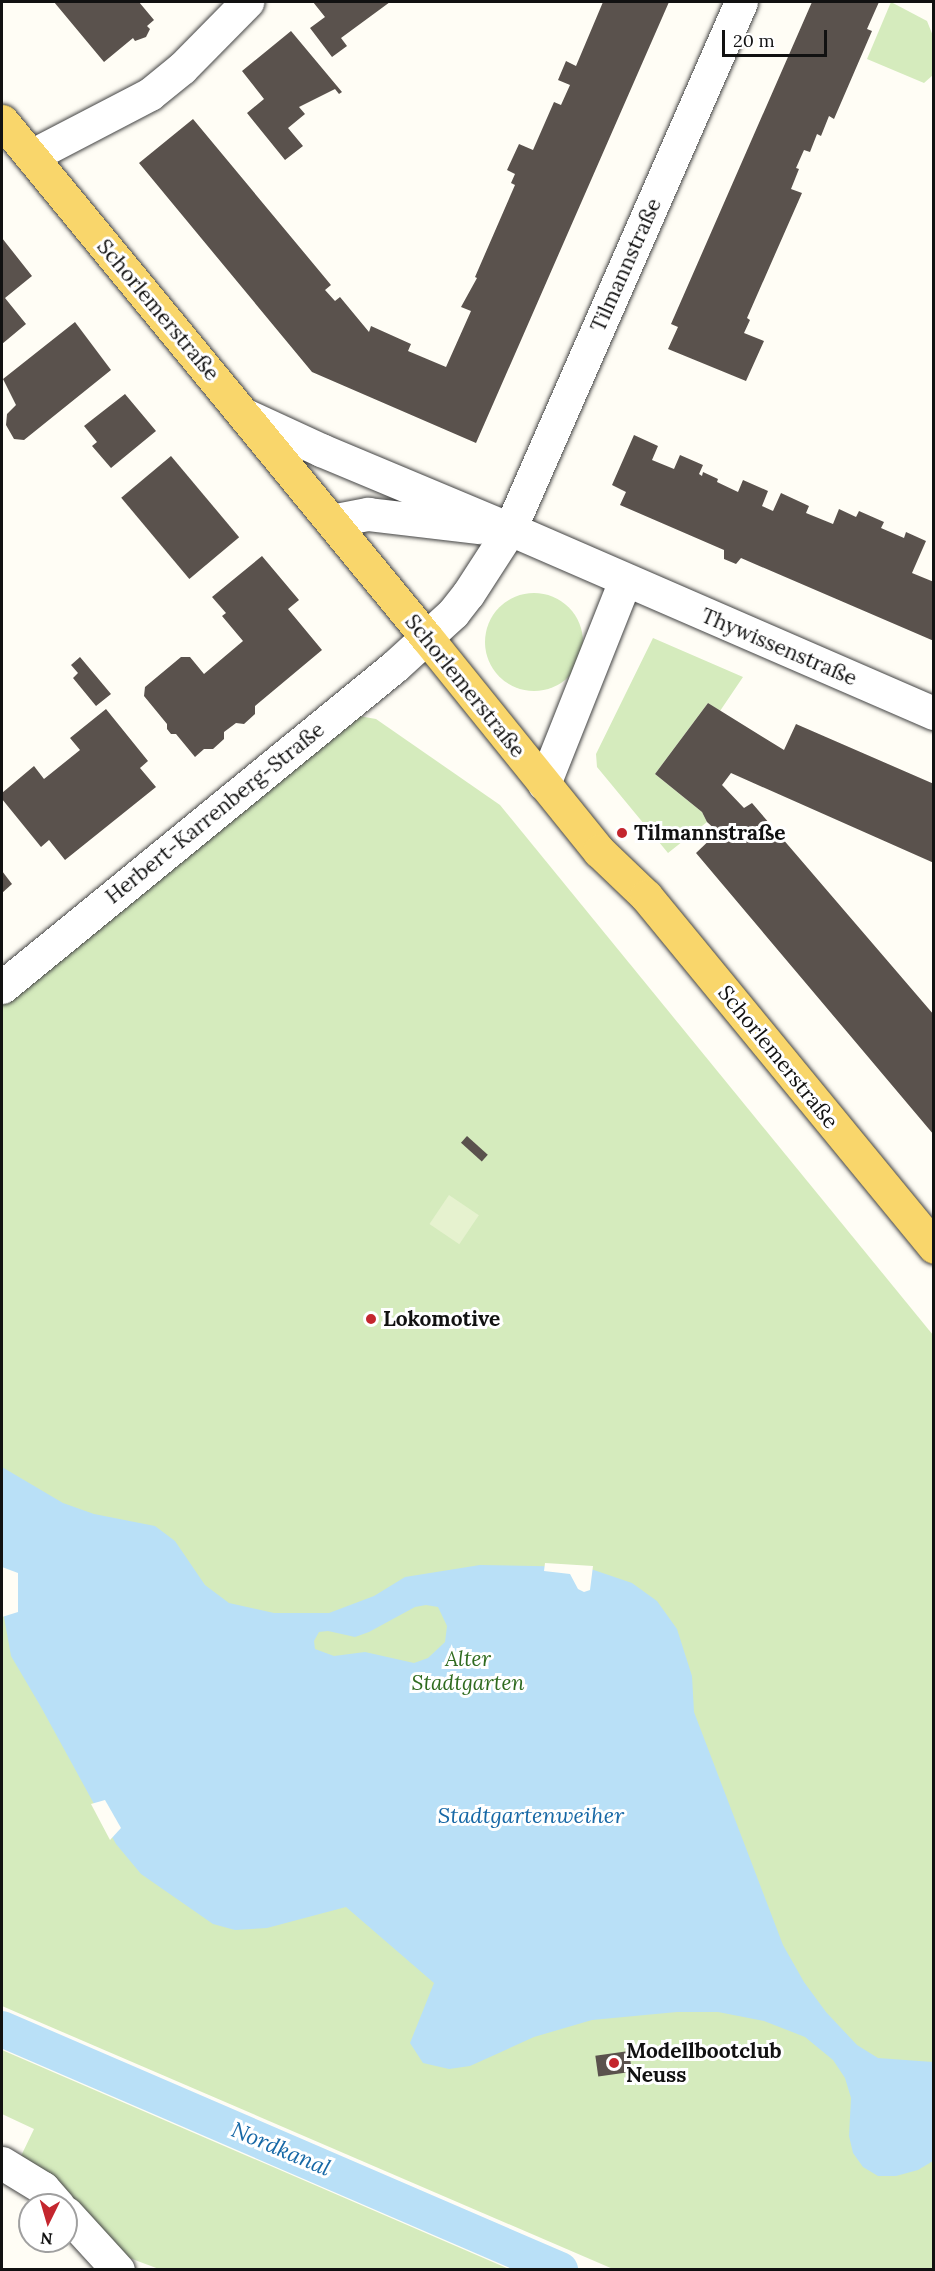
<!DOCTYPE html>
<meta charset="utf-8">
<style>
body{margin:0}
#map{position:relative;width:935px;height:2271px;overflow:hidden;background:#fffdf5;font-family:Lora,serif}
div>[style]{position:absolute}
.green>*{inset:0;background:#d5ebbd}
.round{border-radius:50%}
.pitch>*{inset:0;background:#e6f2cf;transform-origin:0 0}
.water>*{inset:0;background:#b9e0f7}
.pier>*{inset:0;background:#fffdf5}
.canal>*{height:36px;margin:-18px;padding:0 18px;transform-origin:18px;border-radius:18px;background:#b9e0f7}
.building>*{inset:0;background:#5a524d;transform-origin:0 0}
.roads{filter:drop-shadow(0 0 2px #444) drop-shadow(0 0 2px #444)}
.minor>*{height:33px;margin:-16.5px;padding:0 16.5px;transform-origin:16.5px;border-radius:16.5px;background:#fff}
.major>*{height:33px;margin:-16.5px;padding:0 16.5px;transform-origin:16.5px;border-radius:16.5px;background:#f9d66b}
.dots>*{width:16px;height:16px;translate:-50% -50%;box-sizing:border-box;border:3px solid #fff;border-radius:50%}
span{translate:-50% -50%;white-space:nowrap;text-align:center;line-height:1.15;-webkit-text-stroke:6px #fff;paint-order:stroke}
.street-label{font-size:21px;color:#111}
.poi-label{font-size:21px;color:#111;font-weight:700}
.left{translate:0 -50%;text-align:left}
.park-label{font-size:21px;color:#2f6b1f;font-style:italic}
.water-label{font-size:22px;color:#1768a6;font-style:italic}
.frame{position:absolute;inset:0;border:3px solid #111;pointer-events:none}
.north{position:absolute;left:18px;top:2193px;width:60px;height:60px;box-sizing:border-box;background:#fff;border:2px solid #a0a0a0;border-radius:50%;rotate:185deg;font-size:16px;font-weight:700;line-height:24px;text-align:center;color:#111}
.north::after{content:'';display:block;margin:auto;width:21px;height:27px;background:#c4262e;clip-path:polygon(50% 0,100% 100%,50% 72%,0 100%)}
.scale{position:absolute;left:722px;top:30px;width:105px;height:27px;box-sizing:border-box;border:3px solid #111;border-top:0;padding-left:8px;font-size:18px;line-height:21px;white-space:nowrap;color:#111;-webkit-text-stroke:4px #fff;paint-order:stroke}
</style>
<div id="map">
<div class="green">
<div style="clip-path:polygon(891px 2px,927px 21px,933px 36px,933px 75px,924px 83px,867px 59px)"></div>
<div class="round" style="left:485px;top:593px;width:98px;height:98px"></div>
<div style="clip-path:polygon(653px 638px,743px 677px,720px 711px,708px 703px,655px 774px,702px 812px,707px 822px,668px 853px,597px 767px,596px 754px)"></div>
<div style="clip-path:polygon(359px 716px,376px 719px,500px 805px,933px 1335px,933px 2269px,613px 2269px,2px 2006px,2px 1006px)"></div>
<div style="clip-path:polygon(2px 2050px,509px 2269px,159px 2269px,124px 2256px,21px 2156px,34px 2129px,2px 2114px)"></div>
</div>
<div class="pitch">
<div style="left:449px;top:1195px;width:36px;height:35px;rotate:34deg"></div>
</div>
<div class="water">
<div style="clip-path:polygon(evenodd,2px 1467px,63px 1503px,94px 1514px,155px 1526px,175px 1541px,205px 1585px,229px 1603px,274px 1613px,329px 1613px,374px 1596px,405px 1577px,480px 1565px,585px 1567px,632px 1583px,657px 1601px,677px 1629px,692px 1676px,694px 1712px,783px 1945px,804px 1982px,826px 2012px,857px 2045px,878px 2058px,933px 2062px,933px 2161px,918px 2170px,896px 2176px,878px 2176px,863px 2167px,853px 2153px,849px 2136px,851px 2098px,845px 2078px,833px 2060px,805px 2037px,764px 2021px,718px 2012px,677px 2012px,592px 2020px,534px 2037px,470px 2066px,449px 2069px,423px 2063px,410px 2043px,434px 1983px,346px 1907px,267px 1928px,235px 1930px,213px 1924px,141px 1874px,116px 1844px,41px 1707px,11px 1656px,2px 1606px,2px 1467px,426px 1605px,438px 1607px,447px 1626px,445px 1642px,428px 1658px,414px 1663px,365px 1652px,334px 1656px,315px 1649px,314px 1641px,319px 1632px,328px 1631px,355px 1637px,369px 1632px,415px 1607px,426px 1605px)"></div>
</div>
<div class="pier">
<div style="clip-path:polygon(545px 1563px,593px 1566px,590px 1590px,584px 1592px,578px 1589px,570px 1574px,544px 1571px)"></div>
<div style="clip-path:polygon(2px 1567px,18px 1573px,18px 1612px,2px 1617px)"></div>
<div style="clip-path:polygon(105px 1800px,121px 1828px,110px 1840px,91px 1804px)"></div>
</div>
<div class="canal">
<div style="left:2px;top:2029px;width:608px;rotate:23.36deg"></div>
</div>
<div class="building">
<div style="clip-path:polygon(54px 2px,139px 2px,154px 20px,147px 26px,150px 29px,146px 37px,135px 41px,133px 38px,104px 62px)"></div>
<div style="clip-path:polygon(313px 2px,390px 2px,341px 38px,347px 46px,332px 57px,310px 28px,325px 17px)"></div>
<div style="clip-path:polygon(603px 2px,669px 2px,476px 443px,312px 372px,139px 163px,193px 119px,331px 285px,325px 290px,335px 301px,340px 297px,369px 332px,371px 326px,411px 344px,408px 351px,446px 367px,471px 311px,461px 307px,477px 278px,475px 277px,515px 185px,511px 183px,515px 174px,507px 170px,519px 144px,533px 150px,554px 102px,561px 105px,570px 85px,558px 80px,566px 61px,576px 66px)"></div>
<div style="clip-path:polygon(812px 2px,879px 2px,867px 29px,872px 31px,834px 119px,829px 116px,821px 136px,817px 134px,810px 152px,804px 150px,796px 168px,799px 169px,791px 189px,802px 193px,747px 318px,750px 320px,744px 333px,764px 341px,746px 381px,668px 349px,678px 327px,671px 324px)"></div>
<div style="clip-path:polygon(291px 31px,342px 92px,339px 94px,335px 89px,299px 107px,305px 114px,288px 128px,303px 146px,285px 160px,247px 113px,264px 99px,242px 71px)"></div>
<div style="clip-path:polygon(2px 238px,32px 276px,5px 298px,26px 324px,2px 344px)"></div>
<div style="clip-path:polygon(75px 322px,111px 370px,24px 440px,14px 439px,6px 425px,7px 414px,16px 405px,3px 379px)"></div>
<div style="clip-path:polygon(125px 394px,156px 431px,111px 468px,92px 446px,97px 442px,84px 426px)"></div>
<div style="clip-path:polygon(634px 435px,658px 446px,652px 460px,674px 469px,680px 455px,703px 465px,699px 474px,702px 476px,703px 472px,718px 479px,717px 482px,738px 492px,743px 480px,768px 491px,762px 506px,773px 511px,781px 493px,809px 506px,806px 513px,833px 524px,839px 509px,856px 517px,859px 511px,884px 522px,881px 528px,904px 538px,906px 532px,926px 541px,912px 573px,934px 582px,934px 641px,741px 558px,736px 564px,724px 559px,724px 550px,620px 505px,626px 492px,612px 485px)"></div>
<div style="left:171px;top:456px;width:106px;height:65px;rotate:50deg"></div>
<div style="clip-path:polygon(262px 556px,299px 600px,288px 609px,322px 650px,255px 706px,255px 714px,244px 724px,236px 723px,224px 732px,224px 739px,213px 749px,204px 749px,195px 757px,176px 734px,171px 734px,167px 729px,167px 724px,144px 696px,145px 687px,181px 657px,190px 657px,204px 674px,243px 641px,222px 616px,226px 613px,212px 597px)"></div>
<div style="clip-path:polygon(80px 657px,111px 694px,96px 706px,73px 678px,78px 673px,71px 665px)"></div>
<div style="clip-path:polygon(708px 703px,784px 750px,796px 724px,934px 784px,934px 863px,731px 773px,722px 785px,744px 808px,752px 803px,934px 1015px,934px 1135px,696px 853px,718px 832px,707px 822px,702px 812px,655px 774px)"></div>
<div style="clip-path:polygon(106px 709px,148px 761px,140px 768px,156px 787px,65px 860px,49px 840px,41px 847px,2px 799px,2px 793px,34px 766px,44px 779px,80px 750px,70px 738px)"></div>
<div style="clip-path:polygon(2px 871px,12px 884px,2px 893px)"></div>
<div style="left:467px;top:1136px;width:28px;height:9px;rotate:42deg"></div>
<div style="left:629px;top:2051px;width:21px;height:34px;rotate:82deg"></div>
</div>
<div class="roads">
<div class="minor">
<div style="left:31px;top:156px;width:134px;rotate:-27.5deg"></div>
<div style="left:150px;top:94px;width:41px;rotate:-39.1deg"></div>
<div style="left:182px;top:68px;width:93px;rotate:-45.4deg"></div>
<div style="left:245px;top:415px;width:84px;rotate:24.7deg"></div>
<div style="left:321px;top:450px;width:205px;rotate:22.7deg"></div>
<div style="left:510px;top:529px;width:462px;rotate:23.5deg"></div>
<div style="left:331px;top:521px;width:38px;rotate:-11deg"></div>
<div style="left:368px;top:514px;width:112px;rotate:6.7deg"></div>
<div style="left:544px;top:784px;width:219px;rotate:-68.3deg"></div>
<div style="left:2px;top:987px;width:507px;rotate:-39.24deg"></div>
<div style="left:395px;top:666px;width:79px;rotate:-42.4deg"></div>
<div style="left:453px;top:613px;width:24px;rotate:-52deg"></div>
<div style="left:468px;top:594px;width:77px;rotate:-57.1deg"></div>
<div style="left:510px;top:529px;width:575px;rotate:-66.33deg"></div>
<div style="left:2px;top:2163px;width:48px;rotate:31.4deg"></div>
<div style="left:43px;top:2188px;width:23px;rotate:49deg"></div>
<div style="left:66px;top:2213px;width:77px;rotate:47.6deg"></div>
</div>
<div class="major">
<div style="left:2px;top:121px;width:669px;rotate:50.58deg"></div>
<div style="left:427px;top:638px;width:274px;rotate:51.1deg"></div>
<div style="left:599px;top:851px;width:65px;rotate:43.8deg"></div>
<div style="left:646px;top:896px;width:454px;rotate:50.6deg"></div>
</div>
</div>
<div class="dots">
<div style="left:622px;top:833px;background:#c4262e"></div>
<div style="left:371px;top:1319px;background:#c4262e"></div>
<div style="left:614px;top:2063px;background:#c4262e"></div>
</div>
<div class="street-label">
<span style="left:626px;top:265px;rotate:-66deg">Tilmannstraße</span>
<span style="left:158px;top:310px;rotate:50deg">Schorlemerstraße</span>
<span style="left:779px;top:647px;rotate:23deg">Thywissenstraße</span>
<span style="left:465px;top:686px;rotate:51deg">Schorlemerstraße</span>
<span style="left:215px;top:813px;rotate:-39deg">Herbert-Karrenberg-Straße</span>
<span style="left:778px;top:1057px;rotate:51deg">Schorlemerstraße</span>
</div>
<div class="poi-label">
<span class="left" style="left:634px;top:833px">Tilmannstraße</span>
<span class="left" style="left:383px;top:1319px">Lokomotive</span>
<span class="left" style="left:626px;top:2063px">Modellbootclub<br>Neuss</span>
</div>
<div class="park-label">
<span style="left:468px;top:1671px">Alter<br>Stadtgarten</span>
</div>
<div class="water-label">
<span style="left:531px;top:1816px">Stadtgartenweiher</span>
<span style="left:281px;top:2149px;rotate:23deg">Nordkanal</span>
</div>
<div class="frame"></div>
<div class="north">N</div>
<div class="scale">20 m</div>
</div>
